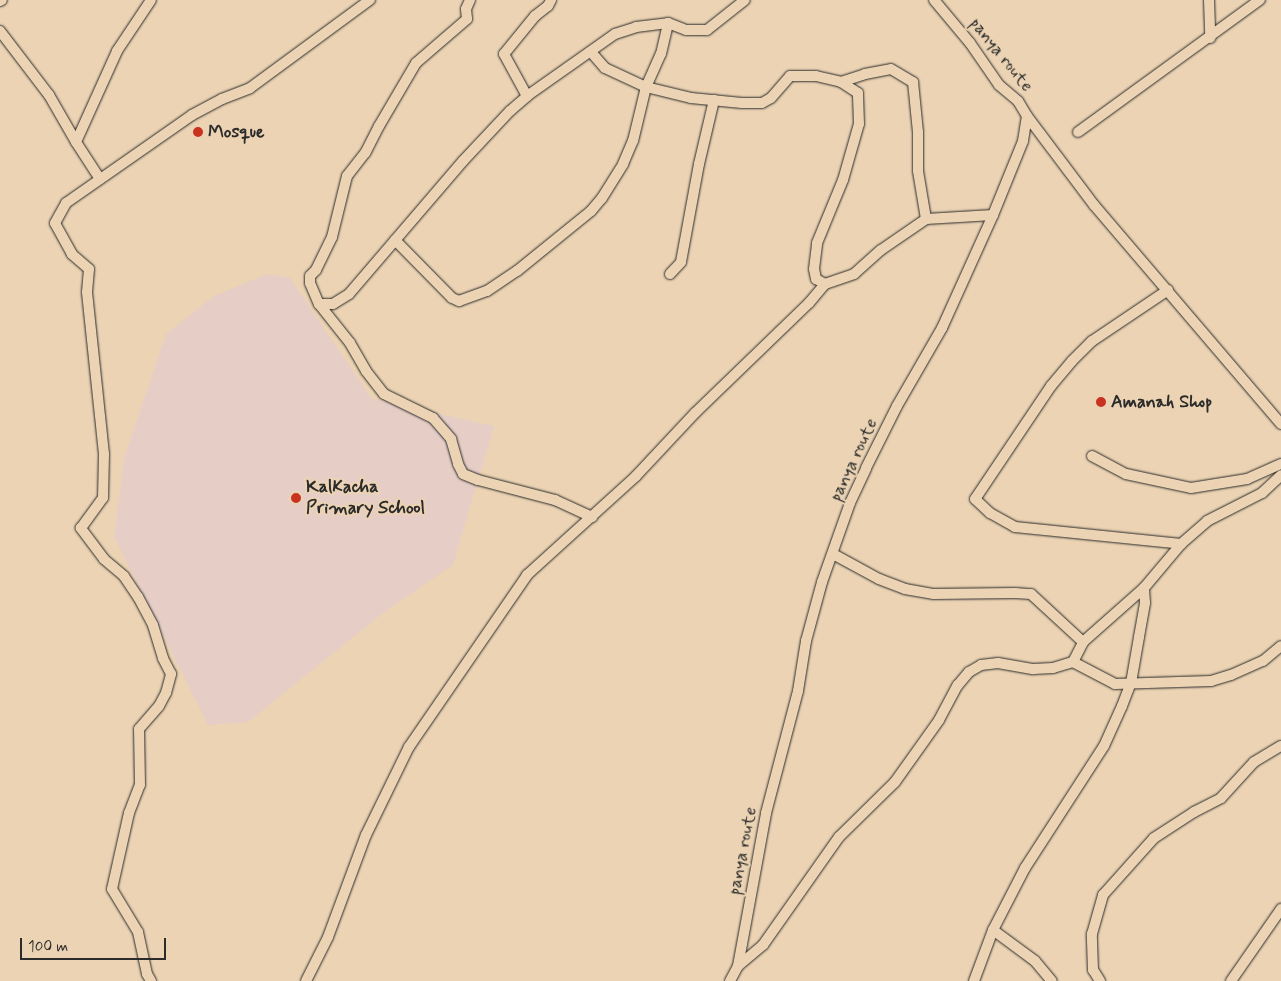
<!DOCTYPE html>
<style>
body{margin:0}
#map{position:relative;width:1281px;height:981px;overflow:hidden;background:#ebd3b3;font-family:Mynerve,sans-serif}
div>[style]{position:absolute}
.built>*{inset:0;background:#e6cec7}
.roads{filter:drop-shadow(0 0 1px #2b2b2b) drop-shadow(0 0 1px #2b2b2b)}
.street>*{height:10px;margin:-5px;padding:0 5px;transform-origin:5px;border-radius:5px;background:#ebd3b3}
.dots>*{width:14px;height:14px;translate:-50% -50%;box-sizing:border-box;border:2px solid #ebd3b3;border-radius:50%}
span{translate:-50% -50%;white-space:nowrap;text-align:center;line-height:1.15;-webkit-text-stroke:4px #ebd3b3;paint-order:stroke}
.street-label{font-size:18px;color:#2b2b2b}
.poi-label{font-size:18px;color:#2b2b2b;font-weight:700}
.left{translate:0 -50%;text-align:left}
.scale{position:absolute;left:20px;top:938px;width:146px;height:22px;box-sizing:border-box;border:2px solid #2b2b2b;border-top:0;padding-left:6px;font-size:15px;line-height:18px;white-space:nowrap;color:#2b2b2b;-webkit-text-stroke:4px #ebd3b3;paint-order:stroke}
</style>
<div id="map">
<div class="built">
<div style="clip-path:polygon(267px 274px,290px 278px,372px 399px,494px 426px,453px 565px,383px 613px,248px 722px,208px 725px,114px 537px,124px 458px,166px 334px,214px 296px)"></div>
</div>
<div class="roads">
<div class="street">
<div style="left:470px;top:0;width:10px;rotate:114deg"></div>
<div style="left:466px;top:9px;width:10px;rotate:84deg"></div>
<div style="left:467px;top:19px;width:67px;rotate:139.2deg"></div>
<div style="left:416px;top:63px;width:73px;rotate:120.4deg"></div>
<div style="left:379px;top:126px;width:30px;rotate:117deg"></div>
<div style="left:365px;top:153px;width:29px;rotate:128deg"></div>
<div style="left:347px;top:176px;width:63px;rotate:103.8deg"></div>
<div style="left:332px;top:237px;width:37px;rotate:116deg"></div>
<div style="left:316px;top:270px;width:8px;rotate:135deg"></div>
<div style="left:310px;top:276px;width:7px;rotate:90deg"></div>
<div style="left:310px;top:283px;width:23px;rotate:67deg"></div>
<div style="left:319px;top:304px;width:50px;rotate:51.5deg"></div>
<div style="left:350px;top:343px;width:32px;rotate:60deg"></div>
<div style="left:366px;top:371px;width:29px;rotate:52deg"></div>
<div style="left:384px;top:394px;width:55px;rotate:26.1deg"></div>
<div style="left:433px;top:418px;width:28px;rotate:49deg"></div>
<div style="left:451px;top:439px;width:26px;rotate:74deg"></div>
<div style="left:458px;top:464px;width:11px;rotate:63deg"></div>
<div style="left:463px;top:474px;width:16px;rotate:22deg"></div>
<div style="left:478px;top:480px;width:80px;rotate:14.6deg"></div>
<div style="left:555px;top:500px;width:41px;rotate:24.7deg"></div>
<div style="left:1209px;top:0;width:38px;rotate:88deg"></div>
<div style="left:0;top:1px;width:2px;rotate:-27deg"></div>
<div style="left:0;top:31px;width:81px;rotate:52.6deg"></div>
<div style="left:49px;top:95px;width:54px;rotate:60.1deg"></div>
<div style="left:591px;top:52px;width:21px;rotate:49deg"></div>
<div style="left:605px;top:68px;width:45px;rotate:24.9deg"></div>
<div style="left:646px;top:87px;width:46px;rotate:13.7deg"></div>
<div style="left:691px;top:98px;width:51px;rotate:5.6deg"></div>
<div style="left:742px;top:103px;width:20px"></div>
<div style="left:762px;top:103px;width:10px;rotate:-29deg"></div>
<div style="left:771px;top:98px;width:29px;rotate:-49deg"></div>
<div style="left:790px;top:76px;width:26px"></div>
<div style="left:816px;top:76px;width:26px;rotate:13deg"></div>
<div style="left:841px;top:82px;width:25px;rotate:-18deg"></div>
<div style="left:865px;top:74px;width:26px;rotate:-11deg"></div>
<div style="left:891px;top:69px;width:26px;rotate:31deg"></div>
<div style="left:913px;top:82px;width:50px;rotate:84.3deg"></div>
<div style="left:918px;top:132px;width:39px;rotate:90deg"></div>
<div style="left:918px;top:171px;width:49px;rotate:80.5deg"></div>
<div style="left:527px;top:96px;width:48px;rotate:-118.7deg"></div>
<div style="left:504px;top:54px;width:49px;rotate:-50.8deg"></div>
<div style="left:535px;top:16px;width:16px;rotate:-38deg"></div>
<div style="left:548px;top:6px;width:7px;rotate:-63deg"></div>
<div style="left:1027px;top:116px;width:111px;rotate:53deg"></div>
<div style="left:1094px;top:205px;width:288px;rotate:49.5deg"></div>
<div style="left:1078px;top:132px;width:225px;rotate:-36deg"></div>
<div style="left:100px;top:179px;width:44px;rotate:-123deg"></div>
<div style="left:76px;top:142px;width:100px;rotate:-65.7deg"></div>
<div style="left:117px;top:51px;width:61px;rotate:-56.3deg"></div>
<div style="left:395px;top:240px;width:81px;rotate:45.5deg"></div>
<div style="left:452px;top:298px;width:8px;rotate:23deg"></div>
<div style="left:459px;top:301px;width:30px;rotate:-20deg"></div>
<div style="left:487px;top:291px;width:36px;rotate:-34deg"></div>
<div style="left:517px;top:271px;width:95px;rotate:-39deg"></div>
<div style="left:591px;top:211px;width:17px;rotate:-50deg"></div>
<div style="left:602px;top:198px;width:40px;rotate:-58deg"></div>
<div style="left:623px;top:164px;width:25px;rotate:-67deg"></div>
<div style="left:633px;top:141px;width:56px;rotate:-76.5deg"></div>
<div style="left:646px;top:87px;width:36px;rotate:-66deg"></div>
<div style="left:661px;top:54px;width:32px;rotate:-77deg"></div>
<div style="left:670px;top:274px;width:16px;rotate:-47deg"></div>
<div style="left:681px;top:262px;width:100px;rotate:-79.6deg"></div>
<div style="left:699px;top:164px;width:66px;rotate:-76.8deg"></div>
<div style="left:825px;top:284px;width:10px;rotate:-151deg"></div>
<div style="left:816px;top:279px;width:10px;rotate:-101deg"></div>
<div style="left:814px;top:269px;width:26px;rotate:-83deg"></div>
<div style="left:817px;top:243px;width:68px;rotate:-67.6deg"></div>
<div style="left:843px;top:180px;width:58px;rotate:-74.1deg"></div>
<div style="left:859px;top:124px;width:31px;rotate:-92deg"></div>
<div style="left:858px;top:93px;width:20px;rotate:-147deg"></div>
<div style="left:1168px;top:290px;width:92px;rotate:146.1deg"></div>
<div style="left:1092px;top:341px;width:28px;rotate:135deg"></div>
<div style="left:1072px;top:361px;width:33px;rotate:130deg"></div>
<div style="left:1051px;top:386px;width:136px;rotate:123.9deg"></div>
<div style="left:975px;top:499px;width:21px;rotate:43deg"></div>
<div style="left:990px;top:513px;width:29px;rotate:29deg"></div>
<div style="left:1015px;top:527px;width:167px;rotate:5.8deg"></div>
<div style="left:319px;top:304px;width:14px"></div>
<div style="left:333px;top:304px;width:19px;rotate:-32deg"></div>
<div style="left:349px;top:294px;width:175px;rotate:-49.4deg"></div>
<div style="left:463px;top:161px;width:69px;rotate:-46.8deg"></div>
<div style="left:510px;top:111px;width:23px;rotate:-41deg"></div>
<div style="left:527px;top:96px;width:108px;rotate:-35.2deg"></div>
<div style="left:615px;top:34px;width:22px;rotate:-18deg"></div>
<div style="left:636px;top:27px;width:32px;rotate:-7deg"></div>
<div style="left:668px;top:23px;width:19px;rotate:21deg"></div>
<div style="left:686px;top:30px;width:21px"></div>
<div style="left:707px;top:30px;width:48px;rotate:-38.3deg"></div>
<div style="left:1092px;top:456px;width:38px;rotate:28deg"></div>
<div style="left:1126px;top:474px;width:66px;rotate:12.2deg"></div>
<div style="left:1191px;top:488px;width:57px;rotate:-9.1deg"></div>
<div style="left:1247px;top:479px;width:37px;rotate:-24deg"></div>
<div style="left:833px;top:554px;width:52px;rotate:28.5deg"></div>
<div style="left:879px;top:579px;width:28px;rotate:21deg"></div>
<div style="left:905px;top:589px;width:28px;rotate:10deg"></div>
<div style="left:933px;top:594px;width:82px;rotate:-0.7deg"></div>
<div style="left:1015px;top:593px;width:16px;rotate:4deg"></div>
<div style="left:1031px;top:594px;width:71px;rotate:42.7deg"></div>
<div style="left:1073px;top:662px;width:22px;rotate:-63deg"></div>
<div style="left:1083px;top:642px;width:81px;rotate:-41.5deg"></div>
<div style="left:1144px;top:588px;width:57px;rotate:-49.9deg"></div>
<div style="left:1181px;top:544px;width:35px;rotate:-41deg"></div>
<div style="left:1207px;top:521px;width:62px;rotate:-27deg"></div>
<div style="left:1262px;top:493px;width:26px;rotate:-43deg"></div>
<div style="left:993px;top:930px;width:52px;rotate:36.4deg"></div>
<div style="left:1035px;top:961px;width:26px;rotate:50deg"></div>
<div style="left:738px;top:966px;width:33px;rotate:-40deg"></div>
<div style="left:763px;top:945px;width:132px;rotate:-54.9deg"></div>
<div style="left:839px;top:837px;width:78px;rotate:-44.5deg"></div>
<div style="left:895px;top:782px;width:76px;rotate:-54.6deg"></div>
<div style="left:939px;top:720px;width:40px;rotate:-62deg"></div>
<div style="left:958px;top:685px;width:17px;rotate:-50deg"></div>
<div style="left:969px;top:672px;width:14px;rotate:-30deg"></div>
<div style="left:981px;top:665px;width:17px;rotate:-7deg"></div>
<div style="left:998px;top:663px;width:36px;rotate:10deg"></div>
<div style="left:1033px;top:669px;width:20px;rotate:-3deg"></div>
<div style="left:1053px;top:668px;width:21px;rotate:-17deg"></div>
<div style="left:1073px;top:662px;width:47px;rotate:27.6deg"></div>
<div style="left:1115px;top:684px;width:96px;rotate:-1.8deg"></div>
<div style="left:1211px;top:681px;width:21px;rotate:-17deg"></div>
<div style="left:1231px;top:675px;width:35px;rotate:-24deg"></div>
<div style="left:1263px;top:661px;width:23px;rotate:-40deg"></div>
<div style="left:151px;top:981px;width:8px;rotate:-120deg"></div>
<div style="left:147px;top:974px;width:43px;rotate:-102.1deg"></div>
<div style="left:138px;top:932px;width:50px;rotate:-121.2deg"></div>
<div style="left:112px;top:889px;width:78px;rotate:-77.4deg"></div>
<div style="left:129px;top:813px;width:30px;rotate:-69deg"></div>
<div style="left:140px;top:785px;width:56px;rotate:-91deg"></div>
<div style="left:139px;top:729px;width:30px;rotate:-49deg"></div>
<div style="left:159px;top:706px;width:15px;rotate:-62deg"></div>
<div style="left:166px;top:693px;width:20px;rotate:-75deg"></div>
<div style="left:171px;top:674px;width:18px;rotate:-117deg"></div>
<div style="left:163px;top:658px;width:34px;rotate:-107deg"></div>
<div style="left:153px;top:625px;width:32px;rotate:-118deg"></div>
<div style="left:138px;top:597px;width:25px;rotate:-124deg"></div>
<div style="left:124px;top:576px;width:26px;rotate:-140deg"></div>
<div style="left:104px;top:559px;width:39px;rotate:-127deg"></div>
<div style="left:81px;top:528px;width:37px;rotate:-54deg"></div>
<div style="left:103px;top:498px;width:44px;rotate:-88.7deg"></div>
<div style="left:104px;top:454px;width:163px;rotate:-96deg"></div>
<div style="left:87px;top:292px;width:23px;rotate:-85deg"></div>
<div style="left:89px;top:269px;width:23px;rotate:-139deg"></div>
<div style="left:72px;top:254px;width:35px;rotate:-119deg"></div>
<div style="left:55px;top:223px;width:23px;rotate:-61deg"></div>
<div style="left:66px;top:203px;width:154px;rotate:-34.9deg"></div>
<div style="left:192px;top:115px;width:34px;rotate:-28deg"></div>
<div style="left:222px;top:99px;width:30px;rotate:-21deg"></div>
<div style="left:250px;top:88px;width:149px;rotate:-36.3deg"></div>
<div style="left:306px;top:981px;width:49px;rotate:-63.4deg"></div>
<div style="left:328px;top:937px;width:109px;rotate:-69.6deg"></div>
<div style="left:366px;top:835px;width:98px;rotate:-64deg"></div>
<div style="left:409px;top:747px;width:209px;rotate:-55.5deg"></div>
<div style="left:527px;top:575px;width:147px;rotate:-42.2deg"></div>
<div style="left:636px;top:476px;width:86px;rotate:-46.9deg"></div>
<div style="left:695px;top:413px;width:158px;rotate:-44deg"></div>
<div style="left:809px;top:303px;width:25px;rotate:-50deg"></div>
<div style="left:825px;top:284px;width:31px;rotate:-19deg"></div>
<div style="left:854px;top:274px;width:36px;rotate:-42deg"></div>
<div style="left:881px;top:250px;width:55px;rotate:-34.6deg"></div>
<div style="left:926px;top:219px;width:67px;rotate:-3.4deg"></div>
<div style="left:730px;top:981px;width:17px;rotate:-62deg"></div>
<div style="left:738px;top:966px;width:156px;rotate:-79.6deg"></div>
<div style="left:766px;top:813px;width:126px;rotate:-75.3deg"></div>
<div style="left:798px;top:691px;width:51px;rotate:-80.9deg"></div>
<div style="left:806px;top:641px;width:61px;rotate:-74.8deg"></div>
<div style="left:822px;top:582px;width:84px;rotate:-70.5deg"></div>
<div style="left:850px;top:503px;width:38px;rotate:-65deg"></div>
<div style="left:866px;top:468px;width:69px;rotate:-63.4deg"></div>
<div style="left:897px;top:406px;width:90px;rotate:-60deg"></div>
<div style="left:942px;top:328px;width:124px;rotate:-65.7deg"></div>
<div style="left:993px;top:215px;width:80px;rotate:-67.9deg"></div>
<div style="left:1023px;top:141px;width:25px;rotate:-81deg"></div>
<div style="left:1027px;top:116px;width:17px;rotate:-121deg"></div>
<div style="left:1018px;top:101px;width:25px;rotate:-140deg"></div>
<div style="left:999px;top:85px;width:51px;rotate:-124.6deg"></div>
<div style="left:970px;top:43px;width:56px;rotate:-129.9deg"></div>
<div style="left:974px;top:981px;width:54px;rotate:-69.6deg"></div>
<div style="left:993px;top:930px;width:70px;rotate:-62.7deg"></div>
<div style="left:1025px;top:868px;width:145px;rotate:-57.1deg"></div>
<div style="left:1104px;top:746px;width:44px;rotate:-65.8deg"></div>
<div style="left:1122px;top:706px;width:25px;rotate:-69deg"></div>
<div style="left:1131px;top:683px;width:47px;rotate:-80.1deg"></div>
<div style="left:1139px;top:637px;width:35px;rotate:-80deg"></div>
<div style="left:1145px;top:603px;width:15px;rotate:-94deg"></div>
<div style="left:1100px;top:981px;width:13px;rotate:-122deg"></div>
<div style="left:1093px;top:970px;width:36px;rotate:-92deg"></div>
<div style="left:1092px;top:934px;width:41px;rotate:-74.2deg"></div>
<div style="left:1103px;top:895px;width:76px;rotate:-48.2deg"></div>
<div style="left:1154px;top:838px;width:48px;rotate:-33deg"></div>
<div style="left:1194px;top:812px;width:30px;rotate:-27deg"></div>
<div style="left:1221px;top:798px;width:49px;rotate:-47.5deg"></div>
<div style="left:1254px;top:762px;width:31px;rotate:-31deg"></div>
<div style="left:1231px;top:981px;width:88px;rotate:-55.2deg"></div>
</div>
</div>
<div class="dots">
<div style="left:198px;top:132px;background:#c8321e"></div>
<div style="left:1101px;top:402px;background:#c8321e"></div>
<div style="left:296px;top:498px;background:#c8321e"></div>
</div>
<div class="street-label">
<span style="left:1001px;top:55px;rotate:51deg">panya route</span>
<span style="left:854px;top:460px;rotate:-65deg">panya route</span>
<span style="left:743px;top:851px;rotate:-79deg">panya route</span>
</div>
<div class="poi-label">
<span class="left" style="left:208px;top:132px">Mosque</span>
<span class="left" style="left:1111px;top:402px">Amanah Shop</span>
<span class="left" style="left:306px;top:498px">KalKacha<br>Primary School</span>
</div>
<div class="scale">100 m</div>
</div>
